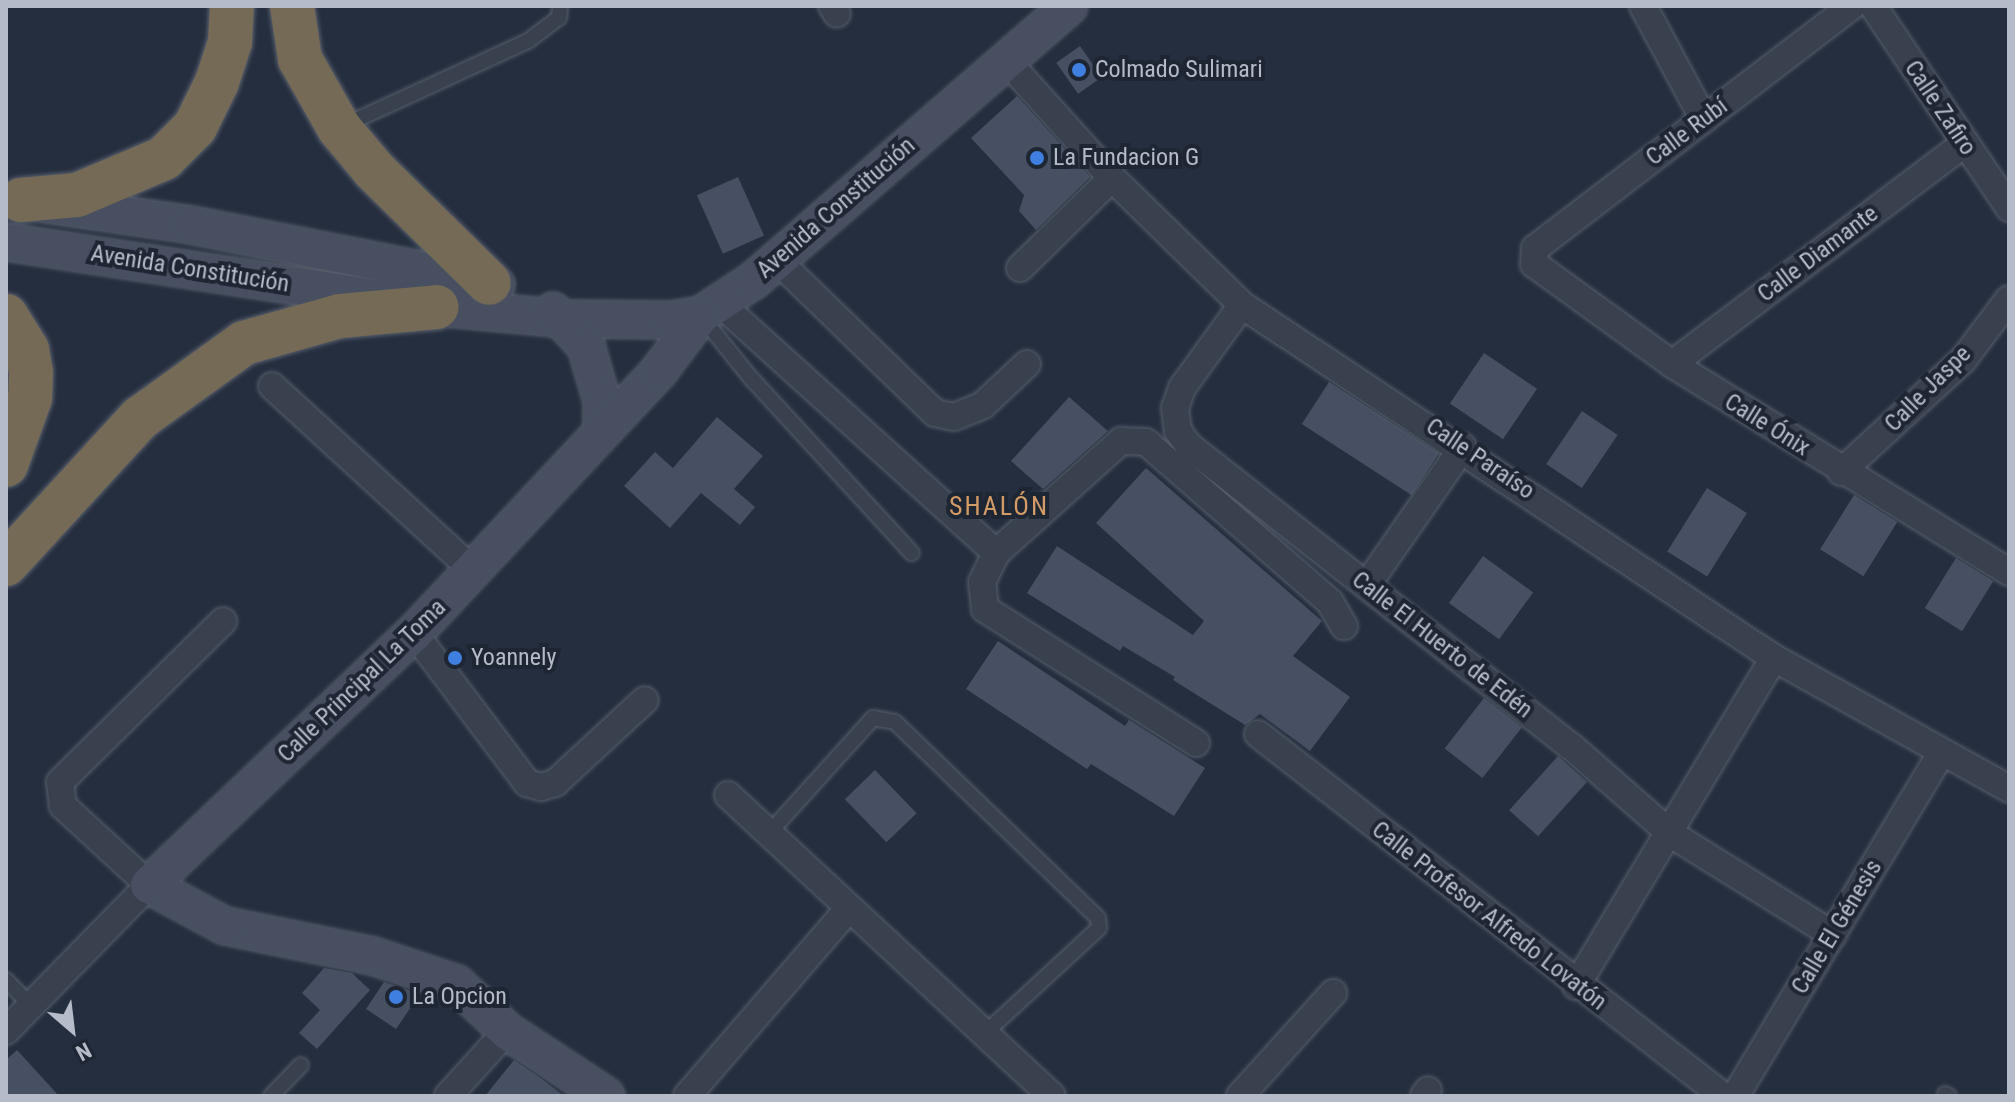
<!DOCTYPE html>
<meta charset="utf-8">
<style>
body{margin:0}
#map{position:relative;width:2015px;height:1102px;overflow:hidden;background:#252e3e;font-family:"Roboto Condensed",sans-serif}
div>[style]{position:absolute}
.building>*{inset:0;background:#465062;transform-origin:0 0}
.roads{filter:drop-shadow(0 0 2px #575e6c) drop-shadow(0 0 2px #575e6c)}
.lane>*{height:14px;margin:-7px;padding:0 7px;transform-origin:7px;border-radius:7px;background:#39404e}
.street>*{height:26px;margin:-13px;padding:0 13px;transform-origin:13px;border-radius:13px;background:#39404e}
.secondary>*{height:36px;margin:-18px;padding:0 18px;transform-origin:18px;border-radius:18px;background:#474f61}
.highway>*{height:44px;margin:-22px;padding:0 22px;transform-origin:22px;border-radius:22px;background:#746a56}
.dots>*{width:22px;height:22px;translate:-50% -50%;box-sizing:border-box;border:4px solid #1e2533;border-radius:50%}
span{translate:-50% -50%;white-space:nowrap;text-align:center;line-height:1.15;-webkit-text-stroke:8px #1e2533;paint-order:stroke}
.poi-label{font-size:24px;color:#b5bbc9}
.left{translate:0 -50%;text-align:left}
.street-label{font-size:24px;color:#b5bbc9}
.neighbourhood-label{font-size:26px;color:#d39b65;letter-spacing:2px}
.frame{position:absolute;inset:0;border:8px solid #b5bbc9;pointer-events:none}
.north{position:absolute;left:32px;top:990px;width:80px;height:80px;-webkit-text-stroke:6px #1e2533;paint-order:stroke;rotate:152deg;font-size:22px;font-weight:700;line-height:32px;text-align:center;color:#b5bbc9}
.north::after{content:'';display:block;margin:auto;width:28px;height:36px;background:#b5bbc9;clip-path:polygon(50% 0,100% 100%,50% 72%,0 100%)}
</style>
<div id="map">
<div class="building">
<div style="left:1080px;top:46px;width:38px;height:29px;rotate:55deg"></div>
<div style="clip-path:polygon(1017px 96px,1090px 177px,1036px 230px,1019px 211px,1024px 195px,971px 138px)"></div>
<div style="left:738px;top:177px;width:64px;height:45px;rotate:66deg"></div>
<div style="left:1484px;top:353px;width:64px;height:61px;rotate:34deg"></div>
<div style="left:1329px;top:382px;width:131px;height:50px;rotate:33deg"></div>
<div style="clip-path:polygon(1069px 397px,1108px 431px,1043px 489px,1011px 461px)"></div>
<div style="left:1582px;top:411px;width:43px;height:64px;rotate:34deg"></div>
<div style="clip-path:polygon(717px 417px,763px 456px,734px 489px,755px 507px,740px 525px,701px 493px,670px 528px,624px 486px,655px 452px,673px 468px)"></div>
<div style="clip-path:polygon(1146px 468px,1322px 621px,1293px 656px,1350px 697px,1310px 751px,1260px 714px,1245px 725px,1173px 680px,1175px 677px,1123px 646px,1120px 651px,1027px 593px,1057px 546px,1193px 635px,1204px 621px,1096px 523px)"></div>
<div style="left:1707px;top:488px;width:47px;height:75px;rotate:32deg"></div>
<div style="left:1854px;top:495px;width:51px;height:64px;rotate:32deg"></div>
<div style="left:1483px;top:556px;width:62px;height:58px;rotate:36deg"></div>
<div style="left:1956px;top:558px;width:44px;height:59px;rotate:32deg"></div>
<div style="clip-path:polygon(998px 641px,1125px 726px,1129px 720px,1205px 768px,1174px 816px,1091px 764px,1087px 769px,966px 689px)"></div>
<div style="left:1484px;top:698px;width:48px;height:64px;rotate:38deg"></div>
<div style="left:1558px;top:756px;width:39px;height:73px;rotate:42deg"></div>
<div style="left:875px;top:770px;width:60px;height:42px;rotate:46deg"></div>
<div style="clip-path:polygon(324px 968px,352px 973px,370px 990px,317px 1049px,299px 1033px,320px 1010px,302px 993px)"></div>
<div style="clip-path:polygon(384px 982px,420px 994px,396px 1029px,366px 1009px)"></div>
<div style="clip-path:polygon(17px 1050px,59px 1096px,6px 1096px,6px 1060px)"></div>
<div style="clip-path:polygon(514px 1060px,542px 1079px,564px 1096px,485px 1096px)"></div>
</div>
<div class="roads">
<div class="lane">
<div style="left:343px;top:126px;width:204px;rotate:-24.7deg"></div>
<div style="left:528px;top:41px;width:39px;rotate:-37deg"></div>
<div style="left:559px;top:18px;width:12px;rotate:-85deg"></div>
<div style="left:702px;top:317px;width:77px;rotate:51.3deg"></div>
<div style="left:750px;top:377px;width:239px;rotate:47.4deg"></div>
<div style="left:770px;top:832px;width:154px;rotate:-47.9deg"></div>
<div style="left:873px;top:718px;width:22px;rotate:10deg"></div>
<div style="left:895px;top:722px;width:282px;rotate:44deg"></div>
<div style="left:1098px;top:918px;width:10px;rotate:84deg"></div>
<div style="left:1099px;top:928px;width:158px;rotate:137.3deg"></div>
<div style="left:6px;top:980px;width:36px;rotate:46deg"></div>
<div style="left:1945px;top:1094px;width:4px;rotate:27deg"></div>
<div style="left:271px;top:1096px;width:43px;rotate:-45.9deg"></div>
</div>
<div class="street">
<div style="left:832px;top:6px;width:9px;rotate:58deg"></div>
<div style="left:1643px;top:6px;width:129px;rotate:61.8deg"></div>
<div style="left:1852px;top:6px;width:399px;rotate:142.6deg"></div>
<div style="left:1535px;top:248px;width:16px;rotate:94deg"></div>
<div style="left:1534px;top:264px;width:170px;rotate:35.9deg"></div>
<div style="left:1672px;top:364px;width:396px;rotate:31.7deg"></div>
<div style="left:1873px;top:6px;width:244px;rotate:56deg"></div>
<div style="left:1006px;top:60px;width:159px;rotate:48.1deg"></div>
<div style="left:1112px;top:178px;width:182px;rotate:44.3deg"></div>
<div style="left:1242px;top:305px;width:638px;rotate:33.57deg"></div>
<div style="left:1774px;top:658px;width:269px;rotate:29.1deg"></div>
<div style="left:777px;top:260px;width:220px;rotate:44.1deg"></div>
<div style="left:935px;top:413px;width:19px;rotate:12deg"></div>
<div style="left:954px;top:417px;width:31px;rotate:-22deg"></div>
<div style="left:983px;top:405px;width:60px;rotate:-43deg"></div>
<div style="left:1020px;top:268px;width:129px;rotate:-44.4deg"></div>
<div style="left:722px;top:305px;width:370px;rotate:42.1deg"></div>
<div style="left:1242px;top:305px;width:102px;rotate:125.9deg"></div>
<div style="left:1182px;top:388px;width:21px;rotate:109deg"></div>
<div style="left:1175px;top:408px;width:23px;rotate:83deg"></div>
<div style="left:1178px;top:431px;width:19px;rotate:54deg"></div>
<div style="left:1189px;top:446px;width:487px;rotate:38.2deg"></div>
<div style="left:1572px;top:747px;width:132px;rotate:41.3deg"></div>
<div style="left:1671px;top:834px;width:191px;rotate:31.9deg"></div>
<div style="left:1672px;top:364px;width:366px;rotate:-37deg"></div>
<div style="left:272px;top:386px;width:273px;rotate:42.5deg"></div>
<div style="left:1841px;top:472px;width:166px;rotate:-42.6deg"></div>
<div style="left:1963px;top:360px;width:76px;rotate:-53deg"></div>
<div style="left:1367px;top:585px;width:168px;rotate:-55.2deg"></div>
<div style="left:414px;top:633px;width:188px;rotate:53deg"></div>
<div style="left:527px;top:783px;width:15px;rotate:16deg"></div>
<div style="left:541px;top:787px;width:15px;rotate:-16deg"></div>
<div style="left:555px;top:783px;width:122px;rotate:-42.7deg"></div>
<div style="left:1258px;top:734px;width:589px;rotate:37.9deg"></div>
<div style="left:1196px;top:743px;width:250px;rotate:-147.6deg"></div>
<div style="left:985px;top:609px;width:27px;rotate:-96deg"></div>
<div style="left:982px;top:582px;width:32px;rotate:-64deg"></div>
<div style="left:996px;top:553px;width:168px;rotate:-41.9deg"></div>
<div style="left:1121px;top:441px;width:25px;rotate:2deg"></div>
<div style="left:1146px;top:442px;width:244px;rotate:41deg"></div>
<div style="left:1330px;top:602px;width:28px;rotate:60deg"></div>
<div style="left:728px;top:795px;width:442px;rotate:42.9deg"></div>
<div style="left:1576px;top:986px;width:383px;rotate:-58.9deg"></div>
<div style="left:6px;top:1031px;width:204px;rotate:-45.6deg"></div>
<div style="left:149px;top:885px;width:117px;rotate:-137.4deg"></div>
<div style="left:63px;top:806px;width:24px;rotate:-97deg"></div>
<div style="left:60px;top:782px;width:229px;rotate:-44.6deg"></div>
<div style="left:448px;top:1096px;width:88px;rotate:-47.8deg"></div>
<div style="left:687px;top:1096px;width:248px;rotate:-49.2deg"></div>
<div style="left:1240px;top:1096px;width:139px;rotate:-47.9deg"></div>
<div style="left:1424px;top:1096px;width:7px;rotate:-56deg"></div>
<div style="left:1730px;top:1096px;width:8px;rotate:-23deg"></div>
<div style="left:1737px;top:1093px;width:397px;rotate:-59deg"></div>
</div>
<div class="secondary">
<div style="left:46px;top:204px;width:147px;rotate:8.2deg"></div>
<div style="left:191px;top:225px;width:311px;rotate:11.1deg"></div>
<div style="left:6px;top:242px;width:436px;rotate:8.6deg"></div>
<div style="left:437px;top:307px;width:130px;rotate:5.3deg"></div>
<div style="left:566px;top:319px;width:105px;rotate:0.5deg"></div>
<div style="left:671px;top:320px;width:30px;rotate:-9deg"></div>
<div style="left:701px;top:315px;width:64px;rotate:-33.4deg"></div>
<div style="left:754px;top:280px;width:417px;rotate:-41deg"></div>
<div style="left:553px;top:311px;width:48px;rotate:46.7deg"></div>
<div style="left:586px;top:346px;width:57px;rotate:73.8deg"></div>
<div style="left:602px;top:401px;width:29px;rotate:90deg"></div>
<div style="left:606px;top:1096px;width:118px;rotate:-146.7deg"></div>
<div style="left:507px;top:1031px;width:69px;rotate:-136.8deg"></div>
<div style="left:457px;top:984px;width:89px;rotate:-161.6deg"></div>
<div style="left:373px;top:956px;width:151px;rotate:-168.5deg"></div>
<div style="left:225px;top:926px;width:86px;rotate:-151.7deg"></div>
<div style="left:149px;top:885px;width:366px;rotate:-43.6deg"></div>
<div style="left:414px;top:633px;width:359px;rotate:-46.9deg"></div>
<div style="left:659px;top:371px;width:70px;rotate:-53.1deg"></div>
</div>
<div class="highway">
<div style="left:292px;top:6px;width:54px;rotate:81.4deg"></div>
<div style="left:300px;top:59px;width:79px;rotate:60.5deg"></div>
<div style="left:339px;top:128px;width:55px;rotate:50.2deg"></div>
<div style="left:374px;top:170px;width:161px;rotate:44.5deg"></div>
<div style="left:21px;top:200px;width:56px;rotate:-5.1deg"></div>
<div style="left:77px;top:195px;width:95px;rotate:-23deg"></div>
<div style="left:164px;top:158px;width:44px;rotate:-45deg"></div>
<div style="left:195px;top:127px;width:50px;rotate:-63.9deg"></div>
<div style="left:217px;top:82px;width:42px;rotate:-72deg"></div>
<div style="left:230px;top:42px;width:36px;rotate:-87deg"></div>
<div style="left:6px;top:316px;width:40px;rotate:58deg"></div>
<div style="left:27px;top:350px;width:23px;rotate:80deg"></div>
<div style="left:31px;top:373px;width:25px;rotate:92deg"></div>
<div style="left:30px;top:398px;width:71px;rotate:109.7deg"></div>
<div style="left:6px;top:564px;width:198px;rotate:-47.5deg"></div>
<div style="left:140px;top:418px;width:128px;rotate:-35.8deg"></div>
<div style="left:244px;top:343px;width:100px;rotate:-15.7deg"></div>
<div style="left:340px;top:316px;width:97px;rotate:-5.3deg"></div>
</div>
</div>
<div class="dots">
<div style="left:1079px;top:70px;background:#3f7fe0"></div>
<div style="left:1037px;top:158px;background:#3f7fe0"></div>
<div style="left:455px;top:658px;background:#3f7fe0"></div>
<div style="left:396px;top:997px;background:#3f7fe0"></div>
</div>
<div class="poi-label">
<span class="left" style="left:1095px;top:70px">Colmado Sulimari</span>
<span class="left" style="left:1053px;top:158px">La Fundacion G</span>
<span class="left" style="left:471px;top:658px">Yoannely</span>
<span class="left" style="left:412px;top:997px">La Opcion</span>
</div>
<div class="street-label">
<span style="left:1940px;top:108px;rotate:56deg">Calle Zafiro</span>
<span style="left:1687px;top:132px;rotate:-37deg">Calle Rubí</span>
<span style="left:836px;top:208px;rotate:-41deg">Avenida Constitución</span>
<span style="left:1818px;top:254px;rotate:-37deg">Calle Diamante</span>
<span style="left:190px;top:269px;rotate:9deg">Avenida Constitución</span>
<span style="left:1928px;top:389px;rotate:-45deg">Calle Jaspe</span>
<span style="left:1767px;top:425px;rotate:32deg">Calle Ónix</span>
<span style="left:1480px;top:459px;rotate:34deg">Calle Paraíso</span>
<span style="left:1442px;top:645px;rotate:38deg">Calle El Huerto de Edén</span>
<span style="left:362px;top:681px;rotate:-44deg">Calle Principal La Toma</span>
<span style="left:1489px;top:916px;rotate:38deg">Calle Profesor Alfredo Lovatón</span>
<span style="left:1837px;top:927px;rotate:-59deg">Calle El Génesis</span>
</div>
<div class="neighbourhood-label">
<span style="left:999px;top:507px">SHALÓN</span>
</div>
<div class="frame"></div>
<div class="north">N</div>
</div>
